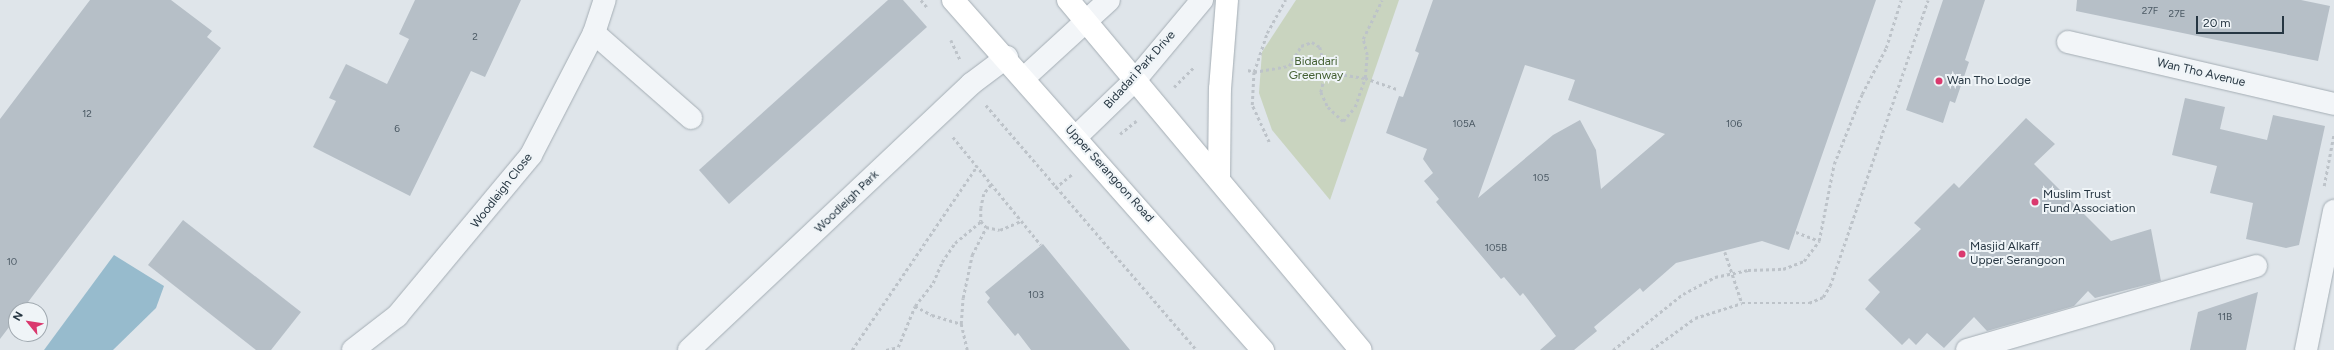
<!DOCTYPE html>
<style>
body{margin:0}
#map{position:relative;width:2334px;height:350px;overflow:hidden;background:#dfe5ea;font-family:Figtree,sans-serif}
div>[style]{position:absolute}
.green>*{inset:0;background:#c9d4bf}
.water>*{inset:0;background:#97bbcd}
.building>*{inset:0;background:#b6bfc7}
.path>*{height:2.5px;margin-top:-1.25px;transform-origin:0;background:repeating-linear-gradient(90deg,#bdc3c9 0 3px,transparent 0 6px)}
.roads{filter:drop-shadow(0 0 1px #a4adb4) drop-shadow(0 0 1px #a4adb4)}
.minor>*{height:22px;margin:-11px;padding:0 11px;transform-origin:11px;border-radius:11px;background:#f2f5f8}
.major>*{height:22px;margin:-11px;padding:0 11px;transform-origin:11px;border-radius:11px;background:#fff}
.dots>*{width:11px;height:11px;translate:-50% -50%;box-sizing:border-box;border:2px solid #eff4f7;border-radius:50%}
span{translate:-50% -50%;white-space:nowrap;text-align:center;line-height:1.15;-webkit-text-stroke:4px #eff4f7;paint-order:stroke}
.number-label{font-size:10px;color:#4a5863}
.number-label span{-webkit-text-stroke-width:0}
.park-label{font-size:12px;color:#435f32}
.street-label{font-size:12px;color:#263642}
.poi-label{font-size:12px;color:#263642}
.left{translate:0 -50%;text-align:left}
.north{position:absolute;left:8px;top:302px;width:40px;height:40px;box-sizing:border-box;background:#eff4f7;border:1px solid #9fa8af;border-radius:50%;rotate:300deg;font-size:11px;font-weight:700;line-height:16px;text-align:center;color:#263642}
.north::after{content:'';display:block;margin:auto;width:14px;height:18px;background:#da396e;clip-path:polygon(50% 0,100% 100%,50% 72%,0 100%)}
.scale{position:absolute;left:2196px;top:16px;width:88px;height:18px;box-sizing:border-box;border:2px solid #263642;border-top:0;padding-left:5px;font-size:12px;line-height:14px;white-space:nowrap;color:#263642;-webkit-text-stroke:3px #eff4f7;paint-order:stroke}
</style>
<div id="map">
<div class="green">
<div style="clip-path:polygon(1296px 0,1399px 0,1330px 200px,1272px 130px,1259px 93px,1262px 52px)"></div>
</div>
<div class="water">
<div style="clip-path:polygon(114px 255px,164px 286px,156px 308px,113px 350px,44px 350px)"></div>
</div>
<div class="building">
<div style="clip-path:polygon(90px 0,171px 0,212px 31px,207px 37px,221px 48px,22px 310px,16px 310px,16px 318px,0 339px,0 119px)"></div>
<div style="clip-path:polygon(415px 0,521px 0,485px 77px,471px 71px,410px 196px,313px 147px,336px 101px,329px 98px,346px 64px,387px 84px,409px 39px,399px 34px)"></div>
<div style="clip-path:polygon(888px 0,903px 0,927px 27px,729px 204px,699px 170px)"></div>
<div style="clip-path:polygon(evenodd,1433px 0,1876px 0,1789px 250px,1762px 241px,1676px 263px,1643px 292px,1640px 288px,1594px 327px,1597px 331px,1574px 350px,1540px 350px,1556px 336px,1523px 293px,1520px 296px,1504px 277px,1501px 279px,1436px 202px,1439px 199px,1424px 181px,1433px 173px,1423px 159px,1427px 149px,1386px 133px,1399px 96px,1403px 97px,1419px 53px,1415px 51px,1433px 0,1525px 65px,1575px 80px,1568px 100px,1665px 134px,1601px 189px,1596px 150px,1580px 120px,1553px 135px,1478px 198px,1525px 65px)"></div>
<div style="clip-path:polygon(1943px 0,1985px 0,1965px 60px,1969px 62px,1955px 103px,1950px 101px,1943px 123px,1906px 110px)"></div>
<div style="clip-path:polygon(2077px 0,2301px 0,2330px 6px,2318px 61px,2076px 11px)"></div>
<div style="clip-path:polygon(2185px 98px,2225px 107px,2220px 129px,2267px 140px,2273px 115px,2325px 126px,2299px 245px,2286px 248px,2246px 239px,2253px 203px,2210px 193px,2217px 166px,2172px 155px)"></div>
<div style="clip-path:polygon(2026px 118px,2055px 144px,2034px 164px,2111px 241px,2151px 229px,2161px 281px,2095px 298px,2088px 291px,2074px 306px,1987px 331px,1974px 317px,1944px 348px,1927px 333px,1916px 345px,1909px 338px,1902px 345px,1865px 309px,1880px 292px,1868px 280px,1921px 229px,1914px 223px,1954px 183px,1959px 188px)"></div>
<div style="clip-path:polygon(183px 220px,301px 312px,271px 350px,256px 350px,148px 265px)"></div>
<div style="clip-path:polygon(1043px 244px,1130px 350px,1031px 350px,1018px 333px,1015px 336px,987px 302px,990px 298px,985px 292px)"></div>
<div style="clip-path:polygon(2258px 292px,2246px 350px,2190px 350px,2198px 312px)"></div>
</div>
<div class="path">
<div style="left:921px;top:0;width:9px;rotate:49deg"></div>
<div style="left:951px;top:40px;width:21px;rotate:65deg"></div>
<div style="left:1248px;top:70px;width:6px;rotate:18deg"></div>
<div style="left:1254px;top:72px;width:36px;rotate:-10deg"></div>
<div style="left:1289px;top:66px;width:23px;rotate:-59deg"></div>
<div style="left:1301px;top:46px;width:12px;rotate:-20deg"></div>
<div style="left:1312px;top:42px;width:9px;rotate:32deg"></div>
<div style="left:1320px;top:47px;width:26px;rotate:77deg"></div>
<div style="left:1326px;top:72px;width:21px;rotate:104deg"></div>
<div style="left:1321px;top:92px;width:17px;rotate:65deg"></div>
<div style="left:1328px;top:107px;width:21px;rotate:43deg"></div>
<div style="left:1343px;top:121px;width:18px;rotate:-49deg"></div>
<div style="left:1355px;top:107px;width:31px;rotate:-71deg"></div>
<div style="left:1365px;top:78px;width:23px;rotate:-85deg"></div>
<div style="left:1367px;top:55px;width:16px;rotate:-104deg"></div>
<div style="left:1363px;top:39px;width:43px;rotate:-64deg"></div>
<div style="left:1326px;top:72px;width:39px;rotate:9deg"></div>
<div style="left:1365px;top:78px;width:34px;rotate:19deg"></div>
<div style="left:1174px;top:87px;width:30px;rotate:-45deg"></div>
<div style="left:986px;top:105px;width:323px;rotate:49.3deg"></div>
<div style="left:1120px;top:134px;width:21px;rotate:-39deg"></div>
<div style="left:953px;top:137px;width:139px;rotate:50.8deg"></div>
<div style="left:1269px;top:142px;width:41px;rotate:-114.7deg"></div>
<div style="left:1252px;top:105px;width:33px;rotate:-87deg"></div>
<div style="left:1254px;top:72px;width:41px;rotate:-71.6deg"></div>
<div style="left:1267px;top:33px;width:38px;rotate:-61deg"></div>
<div style="left:991px;top:185px;width:11px;rotate:128deg"></div>
<div style="left:984px;top:194px;width:14px;rotate:102deg"></div>
<div style="left:981px;top:208px;width:13px;rotate:90deg"></div>
<div style="left:981px;top:221px;width:8px;rotate:50deg"></div>
<div style="left:986px;top:227px;width:14px;rotate:12deg"></div>
<div style="left:1000px;top:230px;width:23px;rotate:-23deg"></div>
<div style="left:2324px;top:186px;width:54px;rotate:-79.3deg"></div>
<div style="left:1055px;top:188px;width:22px;rotate:-39deg"></div>
<div style="left:1796px;top:232px;width:25px;rotate:21deg"></div>
<div style="left:1725px;top:252px;width:54px;rotate:71.6deg"></div>
<div style="left:915px;top:306px;width:19px;rotate:28deg"></div>
<div style="left:932px;top:315px;width:30px;rotate:17deg"></div>
<div style="left:852px;top:350px;width:222px;rotate:-55.8deg"></div>
<div style="left:886px;top:350px;width:12px;rotate:-14deg"></div>
<div style="left:898px;top:347px;width:44px;rotate:-67.5deg"></div>
<div style="left:915px;top:306px;width:29px;rotate:-52deg"></div>
<div style="left:933px;top:283px;width:23px;rotate:-67deg"></div>
<div style="left:942px;top:262px;width:23px;rotate:-56deg"></div>
<div style="left:955px;top:243px;width:34px;rotate:-40deg"></div>
<div style="left:967px;top:350px;width:27px;rotate:-103deg"></div>
<div style="left:961px;top:324px;width:26px;rotate:-86deg"></div>
<div style="left:963px;top:298px;width:44px;rotate:-78.2deg"></div>
<div style="left:972px;top:255px;width:31px;rotate:-63deg"></div>
<div style="left:1613px;top:350px;width:90px;rotate:-38.7deg"></div>
<div style="left:1683px;top:294px;width:36px;rotate:-28deg"></div>
<div style="left:1715px;top:277px;width:34px;rotate:-12deg"></div>
<div style="left:1748px;top:270px;width:35px;rotate:-2deg"></div>
<div style="left:1783px;top:269px;width:22px;rotate:-21deg"></div>
<div style="left:1804px;top:261px;width:25px;rotate:-53deg"></div>
<div style="left:1819px;top:241px;width:78px;rotate:-79deg"></div>
<div style="left:1834px;top:164px;width:75px;rotate:-68.2deg"></div>
<div style="left:1862px;top:94px;width:52px;rotate:-62.4deg"></div>
<div style="left:1886px;top:48px;width:50px;rotate:-72.6deg"></div>
<div style="left:1651px;top:350px;width:54px;rotate:-36deg"></div>
<div style="left:1695px;top:318px;width:49px;rotate:-17.7deg"></div>
<div style="left:1742px;top:303px;width:67px"></div>
<div style="left:1809px;top:303px;width:15px;rotate:-23deg"></div>
<div style="left:1823px;top:297px;width:13px;rotate:-58deg"></div>
<div style="left:1830px;top:286px;width:302px;rotate:-71.1deg"></div>
</div>
<div class="roads">
<div class="minor">
<div style="left:594px;top:33px;width:129px;rotate:41.2deg"></div>
<div style="left:2068px;top:42px;width:273px;rotate:13.1deg"></div>
<div style="left:1024px;top:78px;width:115px;rotate:-42.5deg"></div>
<div style="left:1076px;top:137px;width:83px;rotate:-44deg"></div>
<div style="left:1136px;top:79px;width:103px;rotate:-50.1deg"></div>
<div style="left:353px;top:350px;width:56px;rotate:-37.7deg"></div>
<div style="left:397px;top:316px;width:209px;rotate:-50.2deg"></div>
<div style="left:531px;top:155px;width:137px;rotate:-62.7deg"></div>
<div style="left:594px;top:33px;width:35px;rotate:-72deg"></div>
<div style="left:689px;top:350px;width:388px;rotate:-43.3deg"></div>
<div style="left:971px;top:84px;width:45px;rotate:-36.9deg"></div>
<div style="left:1967px;top:350px;width:301px;rotate:-16.2deg"></div>
<div style="left:2306px;top:350px;width:142px;rotate:-78.6deg"></div>
</div>
<div class="major">
<div style="left:953px;top:0;width:468px;rotate:48.5deg"></div>
<div style="left:1068px;top:0;width:456px;rotate:50.1deg"></div>
<div style="left:1219px;top:179px;width:90px;rotate:-89.4deg"></div>
<div style="left:1220px;top:89px;width:89px;rotate:-85.5deg"></div>
</div>
</div>
<div class="dots">
<div style="left:1939px;top:81px;background:#da396e"></div>
<div style="left:2035px;top:202px;background:#da396e"></div>
<div style="left:1962px;top:254px;background:#da396e"></div>
</div>
<div class="number-label">
<span style="left:2150px;top:11px">27F</span>
<span style="left:2177px;top:14px">27E</span>
<span style="left:475px;top:37px">2</span>
<span style="left:87px;top:114px">12</span>
<span style="left:1464px;top:124px">105A</span>
<span style="left:1734px;top:124px">106</span>
<span style="left:397px;top:129px">6</span>
<span style="left:1541px;top:178px">105</span>
<span style="left:1496px;top:248px">105B</span>
<span style="left:12px;top:262px">10</span>
<span style="left:1036px;top:295px">103</span>
<span style="left:2225px;top:317px">11B</span>
</div>
<div class="park-label">
<span style="left:1316px;top:69px">Bidadari<br>Greenway</span>
</div>
<div class="street-label">
<span style="left:1140px;top:70px;rotate:-48deg">Bidadari Park Drive</span>
<span style="left:2201px;top:73px;rotate:13deg">Wan Tho Avenue</span>
<span style="left:1109px;top:174px;rotate:48deg">Upper Serangoon Road</span>
<span style="left:502px;top:191px;rotate:-52deg">Woodleigh Close</span>
<span style="left:847px;top:202px;rotate:-44deg">Woodleigh Park</span>
</div>
<div class="poi-label">
<span class="left" style="left:1947px;top:81px">Wan Tho Lodge</span>
<span class="left" style="left:2043px;top:202px">Muslim Trust<br>Fund Association</span>
<span class="left" style="left:1970px;top:254px">Masjid Alkaff<br>Upper Serangoon</span>
</div>
<div class="north">N</div>
<div class="scale">20 m</div>
</div>
